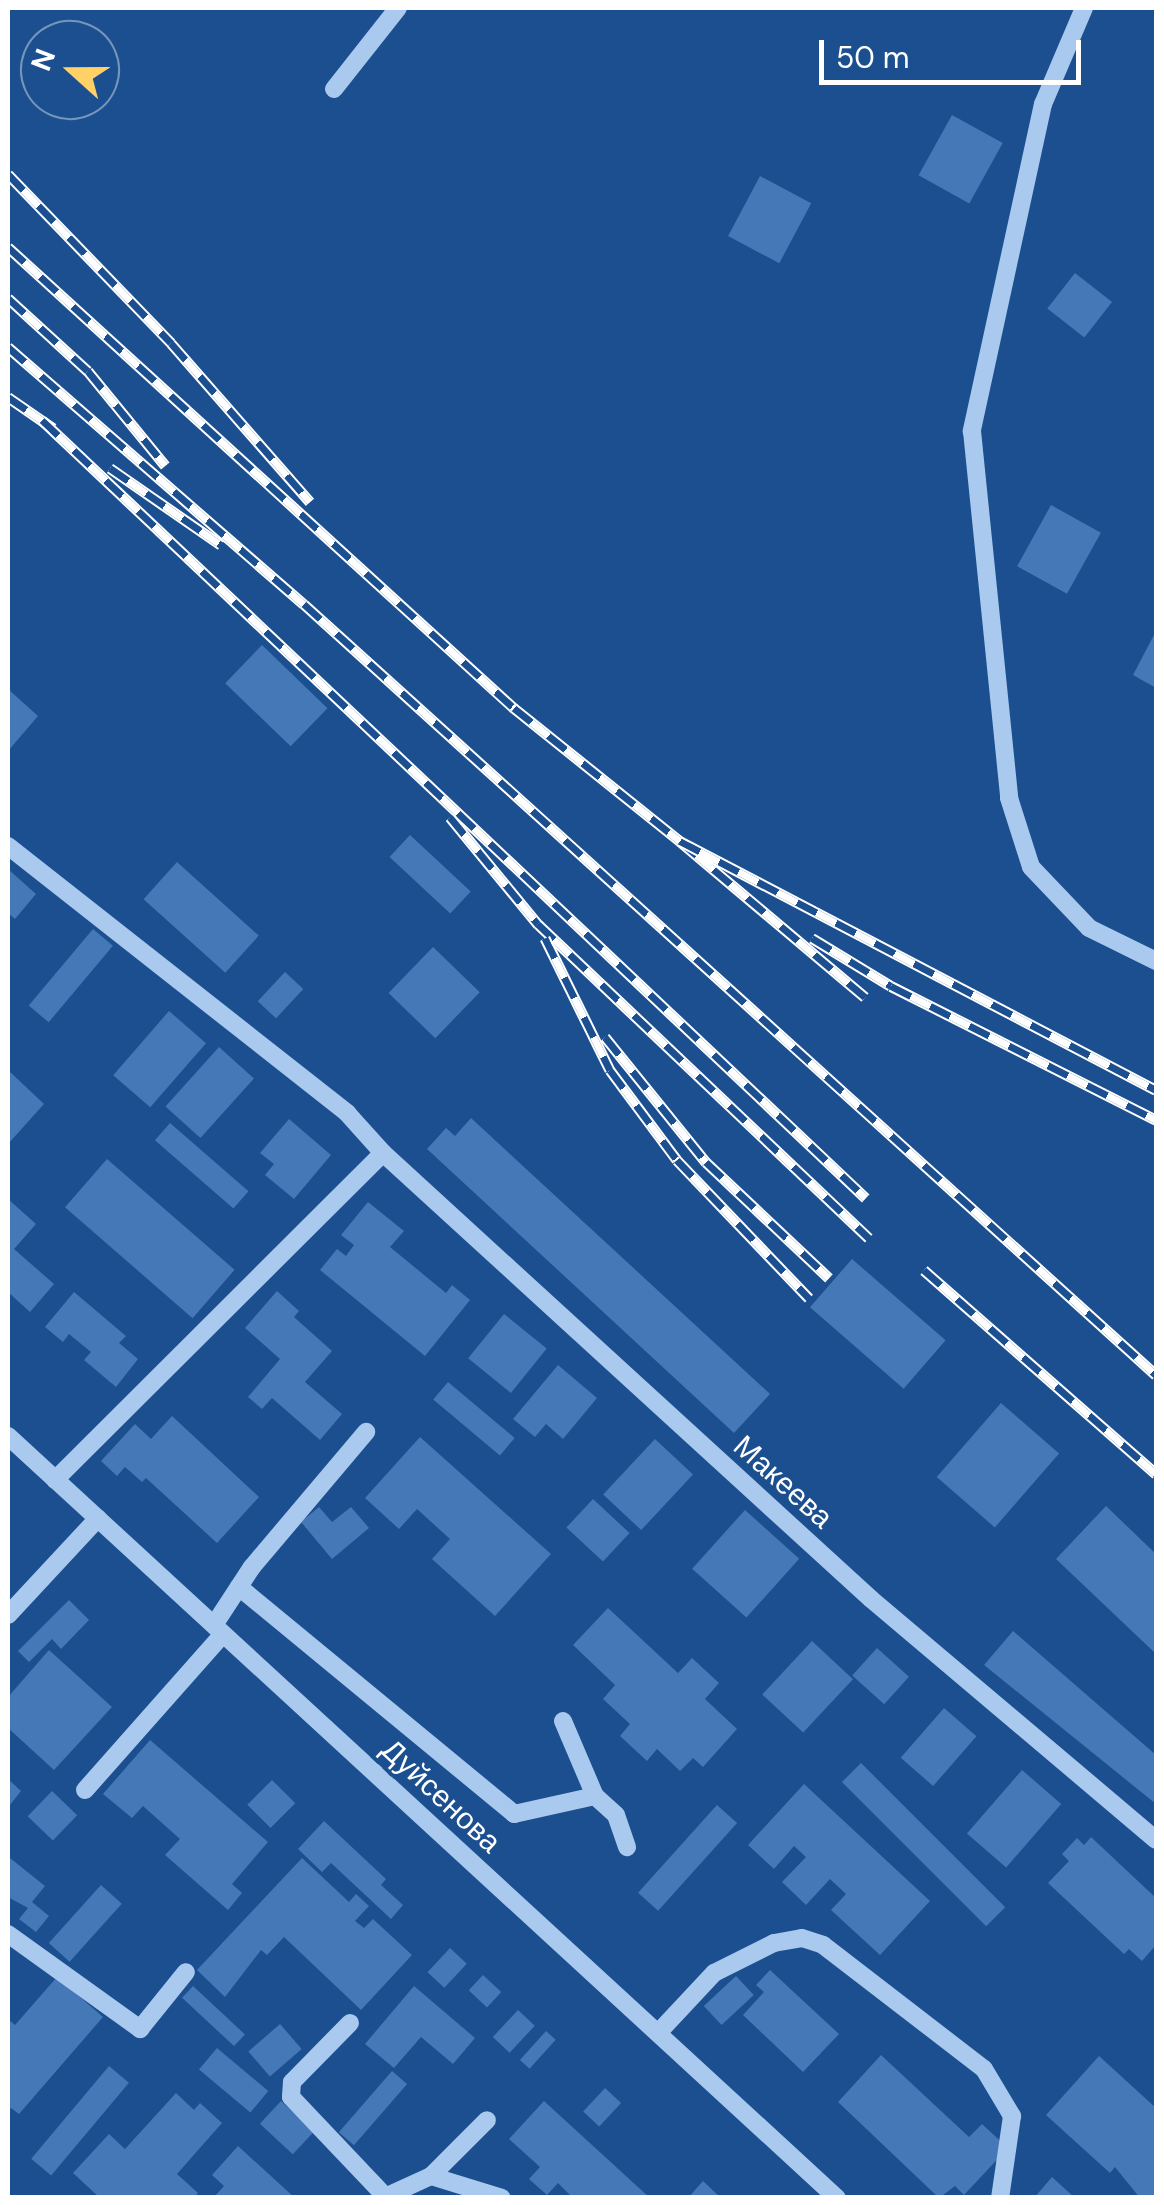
<!DOCTYPE html>
<meta charset="utf-8">
<style>
body{margin:0}
#map{position:relative;width:1164px;height:2205px;overflow:hidden;background:#1b4f8f;font-family:"DM Sans",sans-serif}
div>[style]{position:absolute}
.building>*{inset:0;background:#4478b7;transform-origin:0 0}
.minor>*{height:18px;margin:-9px;padding:0 9px;transform-origin:9px;border-radius:9px;background:#a9c9ee}
.rail>*{height:11px;margin-top:-5.5px;transform-origin:0;background:repeating-linear-gradient(90deg,#1b4f8f 0 22px,#fff 0 44px);box-sizing:border-box;border-block:2px solid #fff}
span{translate:-50% -50%;white-space:nowrap;text-align:center;line-height:1.15;-webkit-text-stroke:8px #1b4f8f;paint-order:stroke}
.street-label{font-size:30px;color:#fff}
.frame{position:absolute;inset:0;border:10px solid #fff;pointer-events:none}
.north{position:absolute;left:20px;top:20px;width:100px;height:100px;box-sizing:border-box;background:#1b4f8f;border:2px solid #7695bc;border-radius:50%;rotate:291deg;font-size:28px;font-weight:700;line-height:40px;text-align:center;color:#fff}
.north::after{content:'';display:block;margin:auto;width:35px;height:45px;background:#ffd166;clip-path:polygon(50% 0,100% 100%,50% 72%,0 100%)}
.scale{position:absolute;left:819px;top:40px;width:262px;height:45px;box-sizing:border-box;border:5px solid #fff;border-top:0;padding-left:12px;font-size:30px;line-height:35px;white-space:nowrap;color:#fff;-webkit-text-stroke:8px #1b4f8f;paint-order:stroke}
</style>
<div id="map">
<div class="building">
<div style="left:952px;top:115px;width:58px;height:69px;rotate:29deg"></div>
<div style="left:760px;top:176px;width:58px;height:68px;rotate:28deg"></div>
<div style="left:1075px;top:273px;width:47px;height:45px;rotate:38deg"></div>
<div style="left:1051px;top:505px;width:57px;height:70px;rotate:29deg"></div>
<div style="clip-path:polygon(1156px 631px,1156px 688px,1133px 675px)"></div>
<div style="left:262px;top:645px;width:91px;height:53px;rotate:44deg"></div>
<div style="clip-path:polygon(8px 689px,38px 716px,8px 751px)"></div>
<div style="left:410px;top:835px;width:83px;height:30px;rotate:43deg"></div>
<div style="left:177px;top:862px;width:110px;height:50px;rotate:42deg"></div>
<div style="clip-path:polygon(8px 869px,36px 894px,15px 919px,8px 913px)"></div>
<div style="left:93px;top:929px;width:26px;height:100px;rotate:40deg"></div>
<div style="left:433px;top:947px;width:65px;height:64px;rotate:44deg"></div>
<div style="left:285px;top:972px;width:25px;height:40px;rotate:43deg"></div>
<div style="left:169px;top:1011px;width:49px;height:85px;rotate:41deg"></div>
<div style="left:219px;top:1047px;width:47px;height:80px;rotate:42deg"></div>
<div style="clip-path:polygon(8px 1070px,44px 1104px,8px 1144px)"></div>
<div style="clip-path:polygon(471px 1118px,770px 1394px,734px 1433px,427px 1149px,446px 1128px,455px 1136px)"></div>
<div style="clip-path:polygon(289px 1119px,331px 1155px,294px 1199px,265px 1175px,274px 1164px,260px 1153px)"></div>
<div style="left:170px;top:1123px;width:104px;height:23px;rotate:41deg"></div>
<div style="left:107px;top:1159px;width:169px;height:64px;rotate:41deg"></div>
<div style="clip-path:polygon(8px 1199px,36px 1224px,14px 1249px,54px 1284px,30px 1312px,8px 1292px)"></div>
<div style="clip-path:polygon(368px 1202px,404px 1231px,390px 1247px,446px 1293px,452px 1285px,470px 1300px,425px 1356px,320px 1270px,337px 1249px,346px 1256px,354px 1245px,341px 1235px)"></div>
<div style="left:852px;top:1259px;width:124px;height:64px;rotate:41deg"></div>
<div style="clip-path:polygon(277px 1291px,299px 1311px,294px 1317px,332px 1351px,305px 1382px,342px 1414px,320px 1440px,272px 1398px,262px 1409px,248px 1397px,280px 1359px,245px 1328px)"></div>
<div style="clip-path:polygon(74px 1292px,126px 1336px,119px 1343px,138px 1359px,116px 1387px,84px 1360px,91px 1352px,69px 1334px,63px 1342px,45px 1327px)"></div>
<div style="left:504px;top:1314px;width:55px;height:57px;rotate:39deg"></div>
<div style="clip-path:polygon(558px 1365px,597px 1398px,563px 1439px,546px 1424px,535px 1437px,513px 1419px)"></div>
<div style="left:448px;top:1382px;width:87px;height:23px;rotate:40deg"></div>
<div style="left:1001px;top:1403px;width:77px;height:98px;rotate:41deg"></div>
<div style="clip-path:polygon(172px 1416px,259px 1497px,217px 1543px,146px 1478px,142px 1482px,125px 1467px,117px 1476px,101px 1461px,135px 1424px,151px 1439px)"></div>
<div style="clip-path:polygon(420px 1437px,551px 1554px,495px 1616px,432px 1559px,450px 1539px,417px 1509px,399px 1529px,365px 1498px)"></div>
<div style="left:655px;top:1439px;width:52px;height:76px;rotate:43deg"></div>
<div style="left:593px;top:1499px;width:50px;height:39px;rotate:43deg"></div>
<div style="clip-path:polygon(1106px 1506px,1156px 1554px,1156px 1662px,1155px 1653px,1056px 1559px)"></div>
<div style="clip-path:polygon(319px 1507px,332px 1522px,351px 1507px,369px 1528px,332px 1559px,301px 1522px)"></div>
<div style="left:745px;top:1510px;width:73px;height:79px;rotate:42deg"></div>
<div style="clip-path:polygon(69px 1600px,89px 1620px,61px 1649px,52px 1639px,29px 1662px,18px 1651px)"></div>
<div style="clip-path:polygon(608px 1608px,678px 1673px,692px 1658px,719px 1683px,705px 1699px,737px 1729px,703px 1767px,693px 1758px,680px 1771px,657px 1749px,647px 1761px,620px 1736px,630px 1724px,603px 1699px,615px 1685px,573px 1645px)"></div>
<div style="clip-path:polygon(1013px 1631px,1156px 1755px,1156px 1804px,984px 1665px)"></div>
<div style="left:812px;top:1641px;width:56px;height:73px;rotate:43deg"></div>
<div style="left:877px;top:1648px;width:43px;height:37px;rotate:42deg"></div>
<div style="clip-path:polygon(49px 1650px,112px 1707px,54px 1770px,8px 1728px,8px 1697px)"></div>
<div style="left:944px;top:1708px;width:43px;height:66px;rotate:41deg"></div>
<div style="clip-path:polygon(150px 1740px,268px 1842px,232px 1884px,242px 1893px,228px 1910px,165px 1855px,180px 1839px,143px 1806px,132px 1818px,103px 1794px)"></div>
<div style="left:861px;top:1763px;width:204px;height:27px;rotate:45deg"></div>
<div style="left:1022px;top:1770px;width:52px;height:84px;rotate:41deg"></div>
<div style="clip-path:polygon(8px 1779px,21px 1791px,10px 1805px,8px 1802px)"></div>
<div style="left:272px;top:1780px;width:33px;height:35px;rotate:45deg"></div>
<div style="clip-path:polygon(804px 1784px,930px 1901px,880px 1955px,831px 1910px,846px 1894px,830px 1879px,806px 1905px,782px 1882px,806px 1857px,794px 1846px,774px 1869px,748px 1845px)"></div>
<div style="left:52px;top:1791px;width:35px;height:35px;rotate:44deg"></div>
<div style="left:717px;top:1805px;width:27px;height:118px;rotate:42deg"></div>
<div style="clip-path:polygon(324px 1821px,386px 1879px,381px 1885px,403px 1905px,391px 1919px,331px 1863px,322px 1872px,298px 1849px)"></div>
<div style="clip-path:polygon(1091px 1837px,1156px 1898px,1156px 1945px,1142px 1961px,1129px 1949px,1124px 1954px,1048px 1883px,1069px 1861px,1062px 1854px,1077px 1838px,1084px 1845px)"></div>
<div style="clip-path:polygon(10px 1858px,45px 1886px,32px 1902px,49px 1916px,36px 1932px,19px 1919px,28px 1908px,8px 1897px)"></div>
<div style="clip-path:polygon(302px 1858px,349px 1902px,356px 1894px,369px 1906px,355px 1921px,364px 1928px,373px 1919px,412px 1955px,361px 2010px,284px 1937px,267px 1955px,261px 1950px,225px 1997px,197px 1970px)"></div>
<div style="left:101px;top:1885px;width:28px;height:78px;rotate:42deg"></div>
<div style="left:450px;top:1948px;width:23px;height:33px;rotate:43deg"></div>
<div style="clip-path:polygon(770px 1970px,839px 2034px,803px 2072px,743px 2015px,764px 1992px,756px 1985px)"></div>
<div style="left:483px;top:1975px;width:25px;height:21px;rotate:43deg"></div>
<div style="left:736px;top:1976px;width:26px;height:44px;rotate:47deg"></div>
<div style="clip-path:polygon(57px 1977px,103px 2017px,19px 2114px,11px 2108px,8px 2112px,8px 2019px,15px 2025px)"></div>
<div style="left:193px;top:1986px;width:71px;height:16px;rotate:43deg"></div>
<div style="clip-path:polygon(414px 1986px,475px 2038px,453px 2064px,421px 2037px,394px 2068px,365px 2044px)"></div>
<div style="left:518px;top:2010px;width:23px;height:37px;rotate:43deg"></div>
<div style="left:280px;top:2024px;width:33px;height:42px;rotate:49deg"></div>
<div style="left:546px;top:2031px;width:13px;height:39px;rotate:42deg"></div>
<div style="left:217px;top:2048px;width:67px;height:28px;rotate:40deg"></div>
<div style="clip-path:polygon(881px 2055px,969px 2137px,982px 2124px,1008px 2148px,964px 2195px,955px 2186px,939px 2198px,838px 2102px)"></div>
<div style="clip-path:polygon(1099px 2056px,1156px 2108px,1156px 2198px,1140px 2198px,1115px 2167px,1110px 2173px,1046px 2115px)"></div>
<div style="left:109px;top:2066px;width:26px;height:121px;rotate:40deg"></div>
<div style="left:392px;top:2071px;width:20px;height:81px;rotate:41deg"></div>
<div style="left:605px;top:2088px;width:22px;height:32px;rotate:43deg"></div>
<div style="clip-path:polygon(176px 2093px,194px 2110px,200px 2103px,222px 2123px,177px 2174px,198px 2193px,193px 2198px,100px 2198px,73px 2173px,109px 2134px,125px 2149px)"></div>
<div style="left:281px;top:2101px;width:45px;height:31px;rotate:43deg"></div>
<div style="clip-path:polygon(544px 2101px,650px 2198px,573px 2198px,558px 2183px,547px 2195px,529px 2179px,540px 2167px,509px 2139px)"></div>
<div style="clip-path:polygon(238px 2146px,295px 2198px,213px 2198px,224px 2186px,212px 2175px)"></div>
<div style="clip-path:polygon(1052px 2177px,1075px 2198px,1034px 2198px)"></div>
<div style="clip-path:polygon(703px 2181px,721px 2198px,688px 2198px)"></div>
</div>
<div class="minor">
<div style="left:1084px;top:8px;width:104px;rotate:113.1deg"></div>
<div style="left:1043px;top:104px;width:335px;rotate:102.3deg"></div>
<div style="left:972px;top:431px;width:369px;rotate:84.2deg"></div>
<div style="left:1009px;top:798px;width:72px;rotate:72.3deg"></div>
<div style="left:1031px;top:867px;width:84px;rotate:46.4deg"></div>
<div style="left:1089px;top:928px;width:75px;rotate:26.2deg"></div>
<div style="left:334px;top:89px;width:103px;rotate:-51.7deg"></div>
<div style="left:8px;top:846px;width:432px;rotate:38.2deg"></div>
<div style="left:347px;top:1113px;width:54px;rotate:48deg"></div>
<div style="left:383px;top:1153px;width:463px;rotate:135.1deg"></div>
<div style="left:383px;top:1153px;width:661px;rotate:42.43deg"></div>
<div style="left:871px;top:1599px;width:373px;rotate:40.2deg"></div>
<div style="left:8px;top:1436px;width:1126px;rotate:42.59deg"></div>
<div style="left:239px;top:1587px;width:357px;rotate:39.5deg"></div>
<div style="left:514px;top:1814px;width:83px;rotate:-12.5deg"></div>
<div style="left:8px;top:1615px;width:132px;rotate:-47.1deg"></div>
<div style="left:214px;top:1625px;width:69px;rotate:-56.8deg"></div>
<div style="left:252px;top:1567px;width:177px;rotate:-49.8deg"></div>
<div style="left:563px;top:1721px;width:82px;rotate:66.9deg"></div>
<div style="left:595px;top:1796px;width:28px;rotate:42deg"></div>
<div style="left:616px;top:1815px;width:34px;rotate:71deg"></div>
<div style="left:85px;top:1790px;width:208px;rotate:-48.5deg"></div>
<div style="left:8px;top:1934px;width:163px;rotate:35.7deg"></div>
<div style="left:140px;top:2029px;width:73px;rotate:-51.1deg"></div>
<div style="left:350px;top:2023px;width:83px;rotate:134.5deg"></div>
<div style="left:292px;top:2082px;width:15px;rotate:94deg"></div>
<div style="left:291px;top:2097px;width:137px;rotate:46.5deg"></div>
<div style="left:658px;top:2033px;width:82px;rotate:-47deg"></div>
<div style="left:714px;top:1973px;width:67px;rotate:-26.6deg"></div>
<div style="left:774px;top:1943px;width:28px;rotate:-10deg"></div>
<div style="left:802px;top:1938px;width:22px;rotate:18deg"></div>
<div style="left:823px;top:1945px;width:203px;rotate:37.6deg"></div>
<div style="left:984px;top:2069px;width:55px;rotate:59.2deg"></div>
<div style="left:1012px;top:2116px;width:83px;rotate:98.3deg"></div>
<div style="left:431px;top:2176px;width:74px;rotate:17.2deg"></div>
<div style="left:383px;top:2198px;width:53px;rotate:-24.6deg"></div>
<div style="left:431px;top:2176px;width:79px;rotate:-45deg"></div>
</div>
<div class="rail">
<div style="left:8px;top:174px;width:235px;rotate:46deg"></div>
<div style="left:171px;top:343px;width:211px;rotate:48.8deg"></div>
<div style="left:8px;top:247px;width:685px;rotate:42.34deg"></div>
<div style="left:514px;top:708px;width:213px;rotate:38.7deg"></div>
<div style="left:8px;top:298px;width:108px;rotate:42.4deg"></div>
<div style="left:88px;top:371px;width:122px;rotate:50.7deg"></div>
<div style="left:8px;top:347px;width:392px;rotate:41deg"></div>
<div style="left:304px;top:604px;width:1149px;rotate:42.14deg"></div>
<div style="left:8px;top:397px;width:55px;rotate:34.6deg"></div>
<div style="left:42px;top:420px;width:1133px;rotate:43.36deg"></div>
<div style="left:110px;top:468px;width:135px;rotate:34.7deg"></div>
<div style="left:450px;top:817px;width:139px;rotate:50.6deg"></div>
<div style="left:538px;top:924px;width:456px;rotate:43.5deg"></div>
<div style="left:545px;top:938px;width:147px;rotate:63.8deg"></div>
<div style="left:610px;top:1070px;width:112px;rotate:53.3deg"></div>
<div style="left:677px;top:1160px;width:191px;rotate:46.3deg"></div>
<div style="left:812px;top:938px;width:92px;rotate:31.3deg"></div>
<div style="left:891px;top:986px;width:297px;rotate:26.8deg"></div>
<div style="left:865px;top:997px;width:242px;rotate:-139.9deg"></div>
<div style="left:680px;top:841px;width:537px;rotate:27.61deg"></div>
<div style="left:605px;top:1037px;width:161px;rotate:51.1deg"></div>
<div style="left:706px;top:1162px;width:169px;rotate:43.3deg"></div>
<div style="left:924px;top:1270px;width:309px;rotate:41.3deg"></div>
</div>
<div class="street-label">
<span style="left:783px;top:1482px;rotate:42deg">Макеева</span>
<span style="left:441px;top:1796px;rotate:43deg">Дуйсенова</span>
</div>
<div class="frame"></div>
<div class="north">N</div>
<div class="scale">50 m</div>
</div>
